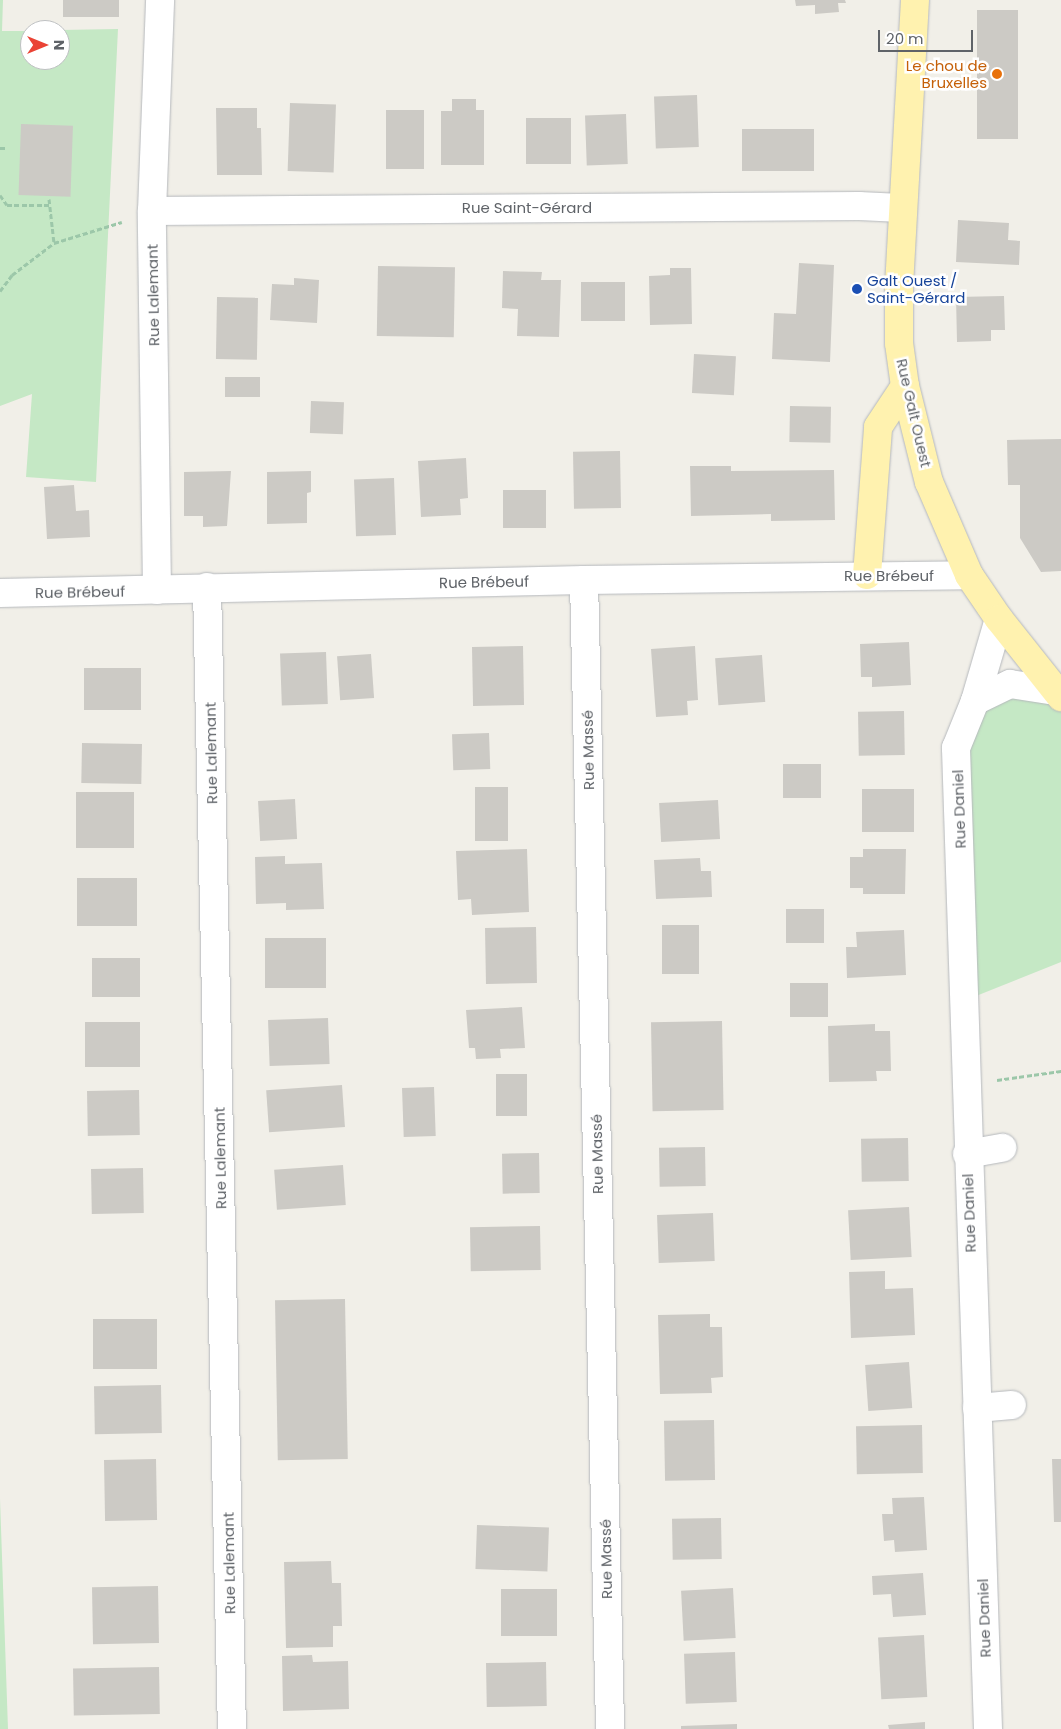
<!DOCTYPE html>
<meta charset="utf-8">
<style>
body{margin:0}
#map{position:relative;width:1061px;height:1729px;overflow:hidden;background:#f1efe8;font-family:Poppins,sans-serif}
div>[style]{position:absolute}
.green>*{inset:0;background:#c5e8c5}
.building>*{inset:0;background:#cccac5;transform-origin:0 0}
.path>*{height:3px;margin-top:-1.5px;transform-origin:0;background:repeating-linear-gradient(90deg,#9cc7a9 0 5px,transparent 0 7.5px)}
.roads{filter:drop-shadow(0 0 1px #b5b8bc) drop-shadow(0 0 1px #b5b8bc)}
.minor>*{height:28px;margin:-14px;padding:0 14px;transform-origin:14px;border-radius:14px;background:#fff}
.major>*{height:28px;margin:-14px;padding:0 14px;transform-origin:14px;border-radius:14px;background:#fff2af}
.dots>*{width:14px;height:14px;translate:-50% -50%;box-sizing:border-box;border:2px solid #fff;border-radius:50%}
span{translate:-50% -50%;white-space:nowrap;text-align:center;line-height:1.15;-webkit-text-stroke:5px #fff;paint-order:stroke}
.food-label{font-size:15px;color:#c56008}
.right{translate:-100% -50%;text-align:right}
.street-label{font-size:15px;color:#5f6368}
.transit-label{font-size:15px;color:#164399}
.left{translate:0 -50%;text-align:left}
.north{position:absolute;left:20px;top:20px;width:50px;height:50px;box-sizing:border-box;background:#fff;border:1px solid #bfc1c3;border-radius:50%;rotate:90deg;font-size:14px;font-weight:700;line-height:20px;text-align:center;color:#5f6368}
.north::after{content:'';display:block;margin:auto;width:18px;height:22px;background:#ea4335;clip-path:polygon(50% 0,100% 100%,50% 72%,0 100%)}
.scale{position:absolute;left:878px;top:30px;width:95px;height:22px;box-sizing:border-box;border:2px solid #5f6368;border-top:0;padding-left:6px;font-size:15px;line-height:18px;white-space:nowrap;color:#5f6368;-webkit-text-stroke:4px #fff;paint-order:stroke}
</style>
<div id="map">
<div class="green">
<div style="clip-path:polygon(0 0,3px 0,2px 31px,30px 31px,30px 60px,60px 60px,60px 30px,118px 29px,96px 482px,26px 477px,32px 394px,0 406px)"></div>
<div style="clip-path:polygon(1010px 684px,1061px 697px,1061px 962px,966px 1000px,965px 721px)"></div>
<div style="clip-path:polygon(0 1499px,8px 1729px,0 1729px)"></div>
</div>
<div class="building">
<div style="left:63px;top:0;width:56px;height:17px"></div>
<div style="clip-path:polygon(795px 0,845px 0,846px 3px,838px 3px,839px 12px,815px 14px,815px 5px,796px 6px)"></div>
<div style="left:977px;top:10px;width:41px;height:129px"></div>
<div style="left:697px;top:95px;width:52px;height:43px;rotate:88deg"></div>
<div style="clip-path:polygon(452px 99px,476px 99px,476px 110px,484px 110px,484px 165px,441px 165px,441px 111px,452px 111px)"></div>
<div style="left:290px;top:103px;width:46px;height:68px;rotate:2deg"></div>
<div style="clip-path:polygon(216px 108px,257px 108px,257px 128px,261px 128px,262px 175px,217px 175px)"></div>
<div style="left:386px;top:110px;width:38px;height:59px"></div>
<div style="left:626px;top:114px;width:50px;height:41px;rotate:88deg"></div>
<div style="left:526px;top:118px;width:45px;height:46px"></div>
<div style="left:21px;top:124px;width:52px;height:71px;rotate:2deg"></div>
<div style="left:742px;top:129px;width:72px;height:42px"></div>
<div style="clip-path:polygon(958px 220px,1009px 223px,1008px 240px,1020px 241px,1019px 265px,956px 262px)"></div>
<div style="clip-path:polygon(799px 263px,834px 265px,830px 362px,772px 359px,774px 313px,796px 314px)"></div>
<div style="left:378px;top:266px;width:77px;height:70px;rotate:1deg"></div>
<div style="clip-path:polygon(670px 268px,691px 268px,692px 324px,650px 325px,649px 276px,670px 275px)"></div>
<div style="clip-path:polygon(503px 271px,542px 272px,541px 280px,561px 280px,559px 337px,517px 336px,518px 309px,502px 308px)"></div>
<div style="clip-path:polygon(294px 278px,319px 280px,317px 323px,270px 320px,272px 284px,294px 285px)"></div>
<div style="left:581px;top:282px;width:44px;height:39px"></div>
<div style="clip-path:polygon(1004px 296px,1005px 330px,991px 330px,991px 341px,957px 342px,956px 297px)"></div>
<div style="left:217px;top:297px;width:41px;height:62px;rotate:1deg"></div>
<div style="left:694px;top:354px;width:42px;height:39px;rotate:3deg"></div>
<div style="left:260px;top:377px;width:20px;height:35px;rotate:90deg"></div>
<div style="left:311px;top:401px;width:33px;height:32px;rotate:2deg"></div>
<div style="left:790px;top:406px;width:41px;height:36px;rotate:1deg"></div>
<div style="clip-path:polygon(1061px 439px,1061px 571px,1041px 572px,1020px 538px,1020px 485px,1008px 485px,1007px 440px)"></div>
<div style="left:620px;top:451px;width:57px;height:47px;rotate:89deg"></div>
<div style="clip-path:polygon(466px 458px,468px 498px,460px 499px,461px 515px,421px 517px,418px 461px)"></div>
<div style="clip-path:polygon(690px 466px,731px 466px,731px 471px,834px 470px,835px 520px,771px 521px,771px 514px,691px 516px)"></div>
<div style="clip-path:polygon(231px 471px,227px 526px,203px 527px,203px 516px,184px 516px,184px 472px)"></div>
<div style="clip-path:polygon(311px 471px,311px 492px,307px 493px,307px 523px,267px 524px,267px 472px)"></div>
<div style="left:394px;top:478px;width:57px;height:40px;rotate:88deg"></div>
<div style="clip-path:polygon(74px 485px,76px 511px,89px 510px,90px 537px,47px 539px,44px 487px)"></div>
<div style="left:546px;top:490px;width:38px;height:43px;rotate:90deg"></div>
<div style="clip-path:polygon(909px 642px,911px 685px,872px 687px,872px 677px,861px 677px,860px 644px)"></div>
<div style="left:523px;top:646px;width:59px;height:51px;rotate:89deg"></div>
<div style="clip-path:polygon(695px 646px,698px 700px,687px 701px,688px 715px,656px 717px,651px 649px)"></div>
<div style="left:326px;top:652px;width:52px;height:46px;rotate:88deg"></div>
<div style="left:371px;top:654px;width:44px;height:34px;rotate:86deg"></div>
<div style="left:762px;top:655px;width:47px;height:47px;rotate:86deg"></div>
<div style="left:84px;top:668px;width:57px;height:42px"></div>
<div style="left:904px;top:711px;width:44px;height:46px;rotate:89deg"></div>
<div style="left:489px;top:733px;width:36px;height:37px;rotate:88deg"></div>
<div style="left:82px;top:743px;width:60px;height:40px;rotate:1deg"></div>
<div style="left:783px;top:764px;width:38px;height:34px"></div>
<div style="left:475px;top:787px;width:33px;height:54px"></div>
<div style="left:914px;top:789px;width:43px;height:52px;rotate:90deg"></div>
<div style="left:76px;top:792px;width:58px;height:56px"></div>
<div style="left:295px;top:799px;width:40px;height:37px;rotate:87deg"></div>
<div style="left:718px;top:800px;width:39px;height:59px;rotate:87deg"></div>
<div style="clip-path:polygon(527px 849px,529px 912px,472px 915px,471px 899px,458px 900px,456px 851px)"></div>
<div style="clip-path:polygon(863px 849px,906px 849px,905px 894px,863px 894px,863px 888px,850px 888px,850px 857px,863px 857px)"></div>
<div style="clip-path:polygon(285px 856px,285px 864px,322px 863px,324px 909px,286px 910px,286px 903px,256px 904px,255px 857px)"></div>
<div style="clip-path:polygon(700px 858px,701px 871px,711px 871px,712px 897px,656px 899px,654px 860px)"></div>
<div style="left:77px;top:878px;width:60px;height:48px"></div>
<div style="left:824px;top:909px;width:34px;height:38px;rotate:90deg"></div>
<div style="left:662px;top:925px;width:37px;height:49px"></div>
<div style="left:536px;top:927px;width:56px;height:51px;rotate:89deg"></div>
<div style="clip-path:polygon(904px 930px,906px 975px,847px 978px,846px 947px,857px 947px,856px 932px)"></div>
<div style="left:265px;top:938px;width:61px;height:50px"></div>
<div style="left:92px;top:958px;width:48px;height:39px"></div>
<div style="left:790px;top:983px;width:38px;height:34px"></div>
<div style="clip-path:polygon(522px 1007px,525px 1048px,500px 1049px,501px 1058px,476px 1059px,475px 1048px,469px 1048px,466px 1010px)"></div>
<div style="left:328px;top:1018px;width:46px;height:60px;rotate:88deg"></div>
<div style="left:722px;top:1021px;width:89px;height:71px;rotate:89deg"></div>
<div style="left:85px;top:1022px;width:55px;height:45px"></div>
<div style="clip-path:polygon(875px 1024px,875px 1031px,890px 1031px,891px 1071px,876px 1071px,877px 1081px,829px 1082px,828px 1026px)"></div>
<div style="left:496px;top:1074px;width:31px;height:42px"></div>
<div style="left:342px;top:1085px;width:42px;height:76px;rotate:86deg"></div>
<div style="left:434px;top:1087px;width:49px;height:32px;rotate:88deg"></div>
<div style="left:139px;top:1090px;width:45px;height:52px;rotate:89deg"></div>
<div style="left:908px;top:1138px;width:43px;height:47px;rotate:89deg"></div>
<div style="left:705px;top:1147px;width:39px;height:46px;rotate:89deg"></div>
<div style="left:539px;top:1153px;width:40px;height:37px;rotate:89deg"></div>
<div style="left:343px;top:1165px;width:40px;height:69px;rotate:86deg"></div>
<div style="left:143px;top:1168px;width:45px;height:52px;rotate:89deg"></div>
<div style="left:909px;top:1207px;width:50px;height:61px;rotate:87deg"></div>
<div style="left:713px;top:1213px;width:48px;height:56px;rotate:88deg"></div>
<div style="left:540px;top:1226px;width:44px;height:70px;rotate:89deg"></div>
<div style="clip-path:polygon(885px 1271px,885px 1289px,913px 1288px,915px 1335px,851px 1338px,849px 1272px)"></div>
<div style="left:345px;top:1299px;width:160px;height:70px;rotate:89deg"></div>
<div style="clip-path:polygon(710px 1314px,710px 1327px,722px 1327px,723px 1377px,711px 1378px,712px 1393px,660px 1394px,658px 1315px)"></div>
<div style="left:93px;top:1319px;width:64px;height:50px"></div>
<div style="left:909px;top:1362px;width:46px;height:44px;rotate:86deg"></div>
<div style="left:161px;top:1385px;width:48px;height:67px;rotate:89deg"></div>
<div style="left:714px;top:1420px;width:60px;height:50px;rotate:89deg"></div>
<div style="left:922px;top:1425px;width:48px;height:66px;rotate:89deg"></div>
<div style="left:156px;top:1459px;width:61px;height:52px;rotate:89deg"></div>
<div style="clip-path:polygon(1052px 1459px,1061px 1459px,1061px 1522px,1054px 1522px)"></div>
<div style="clip-path:polygon(924px 1497px,927px 1550px,895px 1552px,894px 1540px,884px 1541px,882px 1514px,893px 1514px,892px 1498px)"></div>
<div style="left:721px;top:1518px;width:41px;height:49px;rotate:89deg"></div>
<div style="left:477px;top:1525px;width:72px;height:44px;rotate:2deg"></div>
<div style="clip-path:polygon(331px 1561px,332px 1583px,341px 1583px,342px 1626px,333px 1626px,333px 1647px,286px 1648px,284px 1562px)"></div>
<div style="clip-path:polygon(923px 1573px,926px 1615px,893px 1617px,891px 1594px,873px 1595px,872px 1576px)"></div>
<div style="left:158px;top:1586px;width:57px;height:66px;rotate:89deg"></div>
<div style="left:733px;top:1588px;width:50px;height:52px;rotate:87deg"></div>
<div style="left:501px;top:1589px;width:56px;height:47px"></div>
<div style="left:924px;top:1635px;width:62px;height:46px;rotate:87deg"></div>
<div style="left:735px;top:1652px;width:50px;height:51px;rotate:88deg"></div>
<div style="clip-path:polygon(312px 1655px,313px 1662px,348px 1661px,349px 1709px,283px 1711px,282px 1656px)"></div>
<div style="left:546px;top:1662px;width:44px;height:60px;rotate:89deg"></div>
<div style="left:159px;top:1667px;width:47px;height:86px;rotate:89deg"></div>
<div style="clip-path:polygon(925px 1722px,925px 1729px,889px 1729px,888px 1725px)"></div>
<div style="clip-path:polygon(737px 1724px,737px 1729px,681px 1729px,681px 1726px)"></div>
</div>
<div class="path">
<div style="left:0;top:148px;width:6px"></div>
<div style="left:0;top:195px;width:12px;rotate:55deg"></div>
<div style="left:7px;top:205px;width:43px"></div>
<div style="left:49px;top:199px;width:44px;rotate:83.5deg"></div>
<div style="left:0;top:291px;width:20px;rotate:-53deg"></div>
<div style="left:12px;top:275px;width:53px;rotate:-37.3deg"></div>
<div style="left:54px;top:243px;width:71px;rotate:-17.2deg"></div>
<div style="left:997px;top:1080px;width:65px;rotate:-8deg"></div>
</div>
<div class="roads">
<div class="minor">
<div style="left:152px;top:211px;width:707px;rotate:-0.41deg"></div>
<div style="left:859px;top:206px;width:42px;rotate:2.7deg"></div>
<div style="left:584px;top:580px;width:1149px;rotate:88.7deg"></div>
<div style="left:207px;top:587px;width:1142px;rotate:88.75deg"></div>
<div style="left:157px;top:590px;width:379px;rotate:-90.8deg"></div>
<div style="left:152px;top:211px;width:211px;rotate:-87.8deg"></div>
<div style="left:0;top:593px;width:584px;rotate:-1.28deg"></div>
<div style="left:584px;top:580px;width:385px;rotate:-0.7deg"></div>
<div style="left:975px;top:701px;width:39px;rotate:-26deg"></div>
<div style="left:1010px;top:684px;width:47px;rotate:8.7deg"></div>
<div style="left:967px;top:1154px;width:36px;rotate:-10deg"></div>
<div style="left:977px;top:1408px;width:35px;rotate:-5deg"></div>
<div style="left:988px;top:1729px;width:982px;rotate:-91.87deg"></div>
<div style="left:956px;top:748px;width:51px;rotate:-68deg"></div>
<div style="left:975px;top:701px;width:85px;rotate:-73.7deg"></div>
</div>
<div class="major">
<div style="left:915px;top:0;width:288px;rotate:93.2deg"></div>
<div style="left:899px;top:288px;width:55px;rotate:90deg"></div>
<div style="left:899px;top:343px;width:43px;rotate:82.1deg"></div>
<div style="left:905px;top:386px;width:99px;rotate:76deg"></div>
<div style="left:929px;top:482px;width:101px;rotate:66.7deg"></div>
<div style="left:969px;top:575px;width:53px;rotate:55.7deg"></div>
<div style="left:999px;top:619px;width:100px;rotate:51.5deg"></div>
<div style="left:867px;top:575px;width:148px;rotate:-85.7deg"></div>
<div style="left:878px;top:427px;width:49px;rotate:-56.6deg"></div>
</div>
</div>
<div class="dots">
<div style="left:997px;top:74px;background:#e8710a"></div>
<div style="left:857px;top:289px;background:#1a4fb4"></div>
</div>
<div class="food-label">
<span class="right" style="left:987px;top:74px">Le chou de<br>Bruxelles</span>
</div>
<div class="street-label">
<span style="left:527px;top:208px">Rue Saint-Gérard</span>
<span style="left:153px;top:295px;rotate:-91deg">Rue Lalemant</span>
<span style="left:914px;top:413px;rotate:77deg">Rue Galt Ouest</span>
<span style="left:889px;top:576px">Rue Brébeuf</span>
<span style="left:484px;top:582px;rotate:-1deg">Rue Brébeuf</span>
<span style="left:80px;top:592px;rotate:-1deg">Rue Brébeuf</span>
<span style="left:588px;top:750px;rotate:-91deg">Rue Massé</span>
<span style="left:211px;top:753px;rotate:-91deg">Rue Lalemant</span>
<span style="left:959px;top:809px;rotate:-92deg">Rue Daniel</span>
<span style="left:597px;top:1154px;rotate:-91deg">Rue Massé</span>
<span style="left:220px;top:1158px;rotate:-91deg">Rue Lalemant</span>
<span style="left:969px;top:1213px;rotate:-92deg">Rue Daniel</span>
<span style="left:606px;top:1559px;rotate:-91deg">Rue Massé</span>
<span style="left:229px;top:1563px;rotate:-91deg">Rue Lalemant</span>
<span style="left:984px;top:1618px;rotate:-92deg">Rue Daniel</span>
</div>
<div class="transit-label">
<span class="left" style="left:867px;top:289px">Galt Ouest /<br>Saint-Gérard</span>
</div>
<div class="north">N</div>
<div class="scale">20 m</div>
</div>
